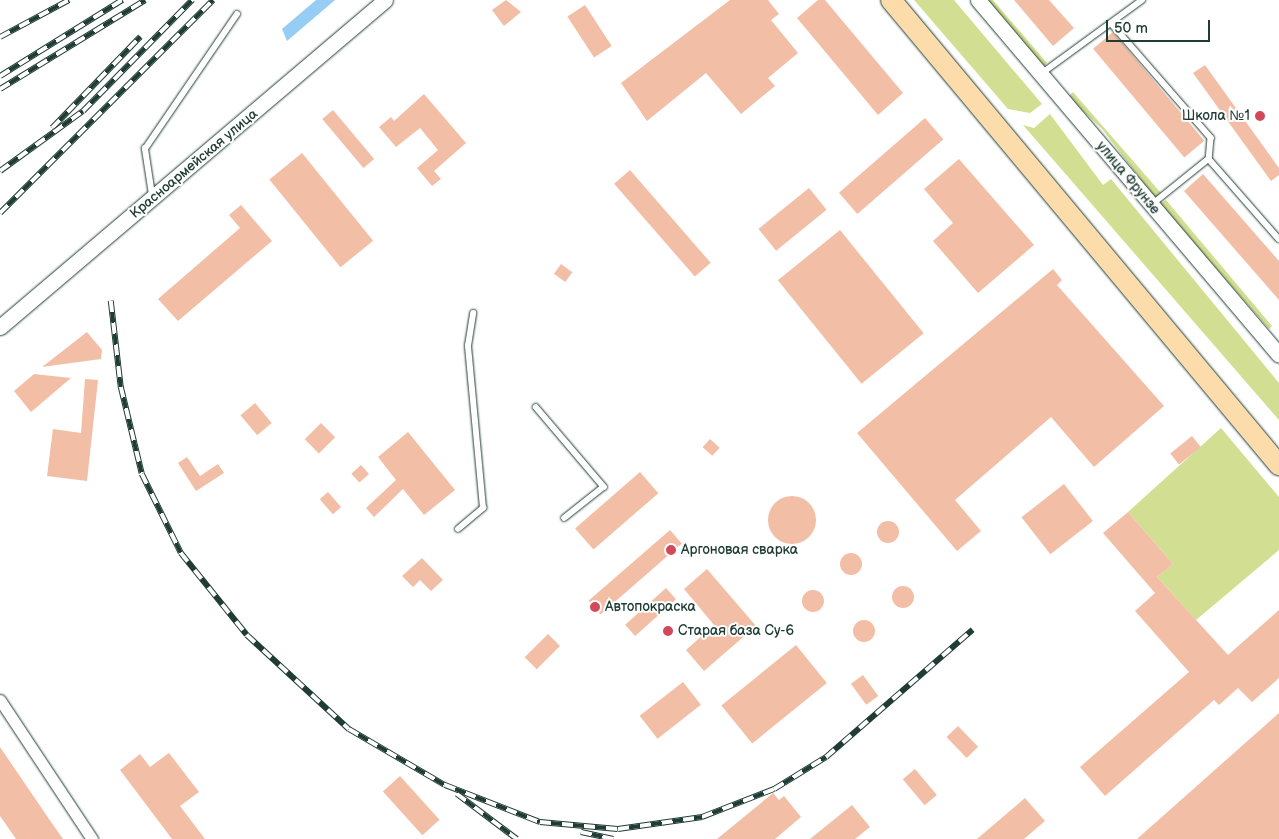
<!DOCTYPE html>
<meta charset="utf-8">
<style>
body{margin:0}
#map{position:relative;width:1279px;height:839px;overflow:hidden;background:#fff;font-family:"Balsamiq Sans",sans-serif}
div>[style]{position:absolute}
.green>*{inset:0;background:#d2df92}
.water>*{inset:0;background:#96cdf5}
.building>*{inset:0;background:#f3bea6;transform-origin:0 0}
.round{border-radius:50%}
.roads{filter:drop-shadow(0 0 1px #1f3d34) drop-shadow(0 0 1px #1f3d34)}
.lane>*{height:5.5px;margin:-2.75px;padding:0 2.75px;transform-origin:2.75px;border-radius:2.75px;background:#fff}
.street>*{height:11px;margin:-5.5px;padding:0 5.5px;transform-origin:5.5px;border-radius:5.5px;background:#fff}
.secondary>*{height:15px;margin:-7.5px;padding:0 7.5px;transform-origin:7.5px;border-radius:7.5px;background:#fff}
.highway>*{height:20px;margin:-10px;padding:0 10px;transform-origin:10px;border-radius:10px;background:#fddcac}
.rail>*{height:5.5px;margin-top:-2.75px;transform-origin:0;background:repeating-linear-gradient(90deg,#fff 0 11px,#1f3d34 0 22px);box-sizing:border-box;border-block:1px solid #1f3d34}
.dots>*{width:14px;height:14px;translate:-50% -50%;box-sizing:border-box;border:2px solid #fff;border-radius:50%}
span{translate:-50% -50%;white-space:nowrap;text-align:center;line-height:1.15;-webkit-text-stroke:4px #fff;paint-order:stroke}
.poi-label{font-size:14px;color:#1f3d34}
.right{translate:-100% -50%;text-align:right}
.left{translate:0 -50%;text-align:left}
.street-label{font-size:14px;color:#1f3d34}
.scale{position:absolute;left:1106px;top:20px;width:104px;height:22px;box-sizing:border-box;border:2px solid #1f3d34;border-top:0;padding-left:6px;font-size:15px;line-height:18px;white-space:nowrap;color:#1f3d34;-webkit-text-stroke:4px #fff;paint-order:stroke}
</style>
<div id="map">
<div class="green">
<div style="clip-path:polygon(914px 0,954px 0,1042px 104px,1030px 113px,1008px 109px)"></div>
<div style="clip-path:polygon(984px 0,993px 0,1047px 63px,1043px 67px)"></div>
<div style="clip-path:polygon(1073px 92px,1161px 193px,1155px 198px,1102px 129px,1068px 97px)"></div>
<div style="clip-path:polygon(1050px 114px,1103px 185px,1111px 179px,1279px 383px,1279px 420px,1023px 125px,1034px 128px)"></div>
<div style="clip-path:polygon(1166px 200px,1272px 326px,1269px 329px,1160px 204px)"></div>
<div style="clip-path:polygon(1221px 428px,1279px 497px,1279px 550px,1196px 620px,1157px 577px,1173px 564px,1128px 512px)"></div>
</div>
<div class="water">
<div style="clip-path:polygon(316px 0,335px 0,287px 41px,282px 29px)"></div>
</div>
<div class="building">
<div style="clip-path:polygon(506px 0,521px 12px,504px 26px,492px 10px)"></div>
<div style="clip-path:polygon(730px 0,768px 0,779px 14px,771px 20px,798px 53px,768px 78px,775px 86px,741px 114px,706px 73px,647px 121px,621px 83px)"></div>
<div style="clip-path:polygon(818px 0,825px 0,903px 93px,878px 115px,797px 18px)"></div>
<div style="clip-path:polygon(1014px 0,1049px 0,1074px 28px,1053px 46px)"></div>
<div style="left:585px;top:5px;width:49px;height:21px;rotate:57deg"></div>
<div style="left:1113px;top:32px;width:142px;height:26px;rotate:50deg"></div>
<div style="clip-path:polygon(1205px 65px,1279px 168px,1279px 175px,1271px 181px,1193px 73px)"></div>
<div style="clip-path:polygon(424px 94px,466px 143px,434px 171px,441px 179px,432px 186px,417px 168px,438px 150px,420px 128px,396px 147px,379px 127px,391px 117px,394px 121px)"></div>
<div style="left:333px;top:110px;width:64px;height:14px;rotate:50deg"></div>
<div style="left:925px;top:118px;width:28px;height:114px;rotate:49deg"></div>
<div style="left:302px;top:153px;width:113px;height:42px;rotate:51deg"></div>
<div style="clip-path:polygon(959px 159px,1034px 245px,978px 293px,933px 241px,953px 223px,924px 189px)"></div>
<div style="left:630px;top:170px;width:123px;height:21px;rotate:49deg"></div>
<div style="clip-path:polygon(1203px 174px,1279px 261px,1279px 300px,1184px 191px)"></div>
<div style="left:809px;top:188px;width:28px;height:65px;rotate:51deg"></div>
<div style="clip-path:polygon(241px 205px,272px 241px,178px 321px,158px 299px,240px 228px,229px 215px)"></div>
<div style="left:840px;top:230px;width:133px;height:80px;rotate:51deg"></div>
<div style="left:561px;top:264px;width:14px;height:12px;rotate:36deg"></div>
<div style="clip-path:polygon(1053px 269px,1062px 280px,1057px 285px,1164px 406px,1094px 467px,1051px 417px,955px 500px,981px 531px,957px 551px,857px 433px)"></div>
<div style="clip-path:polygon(87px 332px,102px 350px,101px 359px,42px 367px)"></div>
<div style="clip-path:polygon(34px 374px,71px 378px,31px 412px,14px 391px)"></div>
<div style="clip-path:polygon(85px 379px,98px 380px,87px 481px,47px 476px,53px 429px,81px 433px)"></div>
<div style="left:255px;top:403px;width:26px;height:19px;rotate:50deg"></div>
<div style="left:321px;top:423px;width:20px;height:23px;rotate:45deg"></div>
<div style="clip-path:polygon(408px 432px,455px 490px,424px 515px,403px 489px,374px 517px,366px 508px,396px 480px,378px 457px)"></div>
<div style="left:1192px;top:436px;width:14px;height:28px;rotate:51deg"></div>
<div style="left:710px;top:439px;width:13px;height:11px;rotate:42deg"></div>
<div style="clip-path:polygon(187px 457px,200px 476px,218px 464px,224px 473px,196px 491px,178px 463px)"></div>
<div style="left:361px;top:465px;width:12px;height:13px;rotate:48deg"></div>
<div style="left:640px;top:472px;width:28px;height:86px;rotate:49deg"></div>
<div style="left:1064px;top:484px;width:47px;height:54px;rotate:52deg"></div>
<div style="left:328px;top:492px;width:20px;height:11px;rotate:49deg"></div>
<div class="round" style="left:768px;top:496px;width:48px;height:48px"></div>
<div style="clip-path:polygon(1128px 512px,1173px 564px,1157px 577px,1228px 655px,1279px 610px,1279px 678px,1252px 702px,1238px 688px,1219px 705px,1214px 700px,1105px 796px,1080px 767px,1189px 672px,1135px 611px,1155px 593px,1103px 533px)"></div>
<div class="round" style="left:877px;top:521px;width:22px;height:22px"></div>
<div style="left:670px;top:530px;width:18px;height:108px;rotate:49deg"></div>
<div class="round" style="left:840px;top:553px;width:22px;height:22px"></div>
<div style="clip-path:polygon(422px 558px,443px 580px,431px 591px,420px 580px,413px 587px,402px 576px)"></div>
<div style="clip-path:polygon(707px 569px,756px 626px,704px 671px,686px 650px,714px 625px,684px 589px)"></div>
<div class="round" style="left:892px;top:586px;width:22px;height:22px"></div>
<div style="left:666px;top:588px;width:15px;height:55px;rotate:48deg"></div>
<div class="round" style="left:802px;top:590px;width:22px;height:22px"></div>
<div class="round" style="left:853px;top:620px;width:22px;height:22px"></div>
<div style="left:548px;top:634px;width:17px;height:33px;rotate:45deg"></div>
<div style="left:796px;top:645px;width:49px;height:96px;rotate:51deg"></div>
<div style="left:863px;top:675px;width:26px;height:15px;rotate:54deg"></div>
<div style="left:683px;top:682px;width:29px;height:55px;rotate:52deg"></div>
<div style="clip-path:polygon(1279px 713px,1279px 839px,1137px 839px)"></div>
<div style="left:958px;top:726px;width:29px;height:16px;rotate:46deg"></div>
<div style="clip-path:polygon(0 747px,49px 819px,63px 839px,16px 839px,0 816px)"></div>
<div style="clip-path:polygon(169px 753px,199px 792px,180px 806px,205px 839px,172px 839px,120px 770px,140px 754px,150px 767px)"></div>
<div style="left:915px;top:769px;width:34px;height:16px;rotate:50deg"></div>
<div style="left:400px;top:776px;width:59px;height:23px;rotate:48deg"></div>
<div style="clip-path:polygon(773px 793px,779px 800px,784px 796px,801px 817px,775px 839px,717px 839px)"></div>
<div style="clip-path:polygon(1025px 798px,1045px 821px,1024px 839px,977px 839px)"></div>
<div style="clip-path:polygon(852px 805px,870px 827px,855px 839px,810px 839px)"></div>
</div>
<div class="roads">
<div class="lane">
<div style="left:1112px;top:24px;width:151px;rotate:49deg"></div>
<div style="left:1211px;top:138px;width:21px;rotate:95deg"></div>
<div style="left:1209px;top:159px;width:73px;rotate:141.1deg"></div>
<div style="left:1041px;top:74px;width:125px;rotate:-36.2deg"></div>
<div style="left:1209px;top:159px;width:106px;rotate:48.8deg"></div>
<div style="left:152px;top:195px;width:47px;rotate:-98.7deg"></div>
<div style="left:145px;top:149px;width:163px;rotate:-55.7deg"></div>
<div style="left:536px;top:407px;width:105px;rotate:49.6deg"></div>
<div style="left:604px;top:487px;width:50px;rotate:141.5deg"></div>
<div style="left:458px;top:529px;width:33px;rotate:-40deg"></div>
<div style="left:483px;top:508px;width:163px;rotate:-95.3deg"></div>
<div style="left:468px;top:346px;width:33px;rotate:-81deg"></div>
</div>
<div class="street">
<div style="left:0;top:700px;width:167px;rotate:56.5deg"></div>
</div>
<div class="secondary">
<div style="left:978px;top:0;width:465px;rotate:49.7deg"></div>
<div style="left:0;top:327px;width:505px;rotate:-40.34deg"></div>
</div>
<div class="highway">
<div style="left:891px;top:0;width:606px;rotate:50.16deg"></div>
</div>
</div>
<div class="rail">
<div style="left:0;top:37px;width:78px;rotate:-28.2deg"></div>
<div style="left:0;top:76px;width:144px;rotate:-31.9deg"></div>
<div style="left:0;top:89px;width:170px;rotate:-31.5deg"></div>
<div style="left:52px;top:128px;width:127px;rotate:-46deg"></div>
<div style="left:0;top:171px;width:102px;rotate:-35.9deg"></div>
<div style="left:83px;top:111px;width:156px;rotate:-45.5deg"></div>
<div style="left:0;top:213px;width:301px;rotate:-45deg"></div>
<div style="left:111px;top:301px;width:87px;rotate:83.4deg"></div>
<div style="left:121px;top:387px;width:89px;rotate:76.4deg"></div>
<div style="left:142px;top:474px;width:88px;rotate:63.7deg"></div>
<div style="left:181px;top:553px;width:105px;rotate:51.2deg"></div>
<div style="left:247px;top:635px;width:139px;rotate:42.7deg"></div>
<div style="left:349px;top:729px;width:111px;rotate:30.3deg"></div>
<div style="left:445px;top:785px;width:102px;rotate:21.3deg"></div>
<div style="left:540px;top:822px;width:78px;rotate:5.1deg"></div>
<div style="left:618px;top:829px;width:85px;rotate:-8.1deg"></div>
<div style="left:702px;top:817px;width:77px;rotate:-21.3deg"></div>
<div style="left:774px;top:789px;width:61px;rotate:-31.6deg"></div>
<div style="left:826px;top:757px;width:194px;rotate:-41deg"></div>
<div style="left:457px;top:794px;width:75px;rotate:36.9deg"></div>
<div style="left:581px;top:832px;width:33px;rotate:12deg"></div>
</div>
<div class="dots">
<div style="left:1260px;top:116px;background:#d1495b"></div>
<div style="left:671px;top:550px;background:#d1495b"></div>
<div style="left:595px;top:607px;background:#d1495b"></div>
<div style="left:668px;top:631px;background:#d1495b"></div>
</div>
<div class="poi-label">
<span class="right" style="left:1250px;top:116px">Школа №1</span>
<span class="left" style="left:681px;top:550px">Аргоновая сварка</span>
<span class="left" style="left:605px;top:607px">Автопокраска</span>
<span class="left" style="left:678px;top:631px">Старая база Су-6</span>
</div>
<div class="street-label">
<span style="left:194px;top:164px;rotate:-40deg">Красноармейская улица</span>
<span style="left:1128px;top:178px;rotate:50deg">улица Фрунзе</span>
</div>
<div class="scale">50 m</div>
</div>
